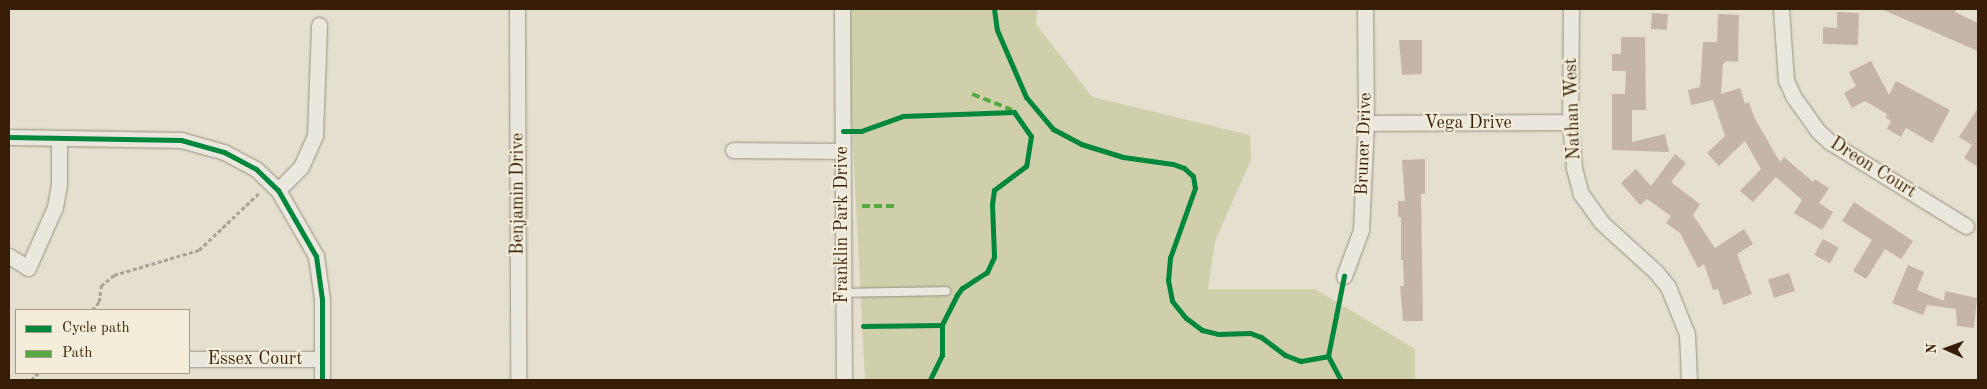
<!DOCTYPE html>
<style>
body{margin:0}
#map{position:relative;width:1987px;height:389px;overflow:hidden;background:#e4dfce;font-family:"Old Standard TT",serif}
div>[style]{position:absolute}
.green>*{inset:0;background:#d0cfac}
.building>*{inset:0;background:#c5b5a8;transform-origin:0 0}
.path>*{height:2.5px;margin-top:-1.25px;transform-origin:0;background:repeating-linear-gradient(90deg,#a8a399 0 4px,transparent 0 6.5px)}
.roads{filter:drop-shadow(0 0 1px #968f83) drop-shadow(0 0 1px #968f83)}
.lane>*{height:8px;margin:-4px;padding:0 4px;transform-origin:4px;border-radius:4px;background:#eae7de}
.street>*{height:15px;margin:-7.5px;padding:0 7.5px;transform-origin:7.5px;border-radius:7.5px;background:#eae7de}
.quiet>*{height:4px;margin-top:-2px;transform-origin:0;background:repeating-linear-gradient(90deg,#55a940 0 8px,transparent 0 12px)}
.cycleway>*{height:5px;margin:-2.5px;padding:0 2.5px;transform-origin:2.5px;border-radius:2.5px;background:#00873e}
span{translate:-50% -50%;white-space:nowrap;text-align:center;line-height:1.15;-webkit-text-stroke:4px #f3edd9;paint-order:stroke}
.street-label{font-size:18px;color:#381d06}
.frame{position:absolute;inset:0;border:10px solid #381d06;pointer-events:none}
.legend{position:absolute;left:15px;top:309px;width:175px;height:65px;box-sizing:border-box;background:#f3edd9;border:1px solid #a89a85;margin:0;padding:6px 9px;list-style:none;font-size:15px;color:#381d06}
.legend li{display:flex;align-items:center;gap:10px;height:25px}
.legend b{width:25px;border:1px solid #a89a85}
.north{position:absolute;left:1922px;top:324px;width:50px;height:50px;-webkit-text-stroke:4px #f3edd9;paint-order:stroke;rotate:272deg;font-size:14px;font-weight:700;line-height:20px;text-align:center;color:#381d06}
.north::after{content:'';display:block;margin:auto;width:18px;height:22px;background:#381d06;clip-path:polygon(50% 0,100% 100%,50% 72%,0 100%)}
</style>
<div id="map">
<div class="green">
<div style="clip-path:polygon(846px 9px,1037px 9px,1036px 24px,1092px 97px,1250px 135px,1251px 160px,1215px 241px,1208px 289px,1315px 289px,1415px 349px,1415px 380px,865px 380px)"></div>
</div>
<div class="building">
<div style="clip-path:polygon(1881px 9px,1956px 9px,1955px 12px,1978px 23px,1978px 51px)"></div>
<div style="clip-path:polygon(1837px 12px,1859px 13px,1858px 45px,1823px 44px,1823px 27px,1837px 28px)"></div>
<div style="left:1652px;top:13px;width:16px;height:16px;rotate:4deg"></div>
<div style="clip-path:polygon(1718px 14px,1739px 15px,1738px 62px,1727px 61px,1723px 64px,1721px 94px,1740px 88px,1745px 104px,1749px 102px,1754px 117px,1780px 162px,1784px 157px,1813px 182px,1815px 179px,1829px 188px,1819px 203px,1833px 212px,1822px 230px,1794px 213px,1802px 200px,1776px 177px,1753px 202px,1740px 191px,1761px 169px,1745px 141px,1719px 166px,1707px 153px,1725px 136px,1713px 100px,1691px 105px,1688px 90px,1700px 87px,1703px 42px,1717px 42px)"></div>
<div style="clip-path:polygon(1621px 37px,1645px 37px,1646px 110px,1632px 110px,1632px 142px,1665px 134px,1669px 152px,1612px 150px,1612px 94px,1625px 94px,1626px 71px,1612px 71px,1612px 54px,1621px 54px)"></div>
<div style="clip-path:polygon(1399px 40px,1422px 40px,1422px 74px,1402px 75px)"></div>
<div style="clip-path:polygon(1871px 61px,1889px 95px,1896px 81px,1950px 110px,1932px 143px,1906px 128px,1901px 137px,1887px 129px,1891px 121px,1886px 118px,1887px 114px,1865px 101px,1852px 108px,1844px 93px,1856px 86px,1849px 72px)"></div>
<div style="clip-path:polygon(1978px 108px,1978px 167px,1964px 158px,1972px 145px,1959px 137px)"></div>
<div style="clip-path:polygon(1675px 154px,1686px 163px,1671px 182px,1700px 204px,1693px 215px,1715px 248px,1744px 229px,1753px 244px,1737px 254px,1752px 294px,1723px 305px,1718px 289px,1713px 290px,1704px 264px,1698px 268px,1680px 233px,1666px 223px,1671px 216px,1647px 199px,1640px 205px,1621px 183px,1636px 169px,1651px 186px)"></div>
<div style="clip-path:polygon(1425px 159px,1425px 194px,1421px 194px,1423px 321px,1403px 321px,1400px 286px,1404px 286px,1403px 260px,1401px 260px,1401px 217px,1398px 217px,1398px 201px,1405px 201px,1402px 160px)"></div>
<div style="clip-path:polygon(1854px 202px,1913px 241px,1901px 259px,1885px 249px,1866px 279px,1853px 271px,1872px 240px,1842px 221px)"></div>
<div style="left:1823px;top:239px;width:18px;height:18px;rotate:29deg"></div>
<div style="clip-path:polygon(1908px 265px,1924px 272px,1917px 290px,1944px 301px,1945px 291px,1977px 298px,1974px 328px,1957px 326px,1956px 309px,1927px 305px,1923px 315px,1892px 303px)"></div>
<div style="left:1789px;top:273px;width:19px;height:22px;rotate:72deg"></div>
</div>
<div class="path">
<div style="left:92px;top:310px;width:11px;rotate:-49deg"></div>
<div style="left:99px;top:302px;width:16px;rotate:-83deg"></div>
<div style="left:101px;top:286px;width:17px;rotate:-40deg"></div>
<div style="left:114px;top:275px;width:89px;rotate:-16.4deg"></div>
<div style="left:199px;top:250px;width:84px;rotate:-43.6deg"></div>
<div style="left:31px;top:380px;width:10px;rotate:-45deg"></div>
</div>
<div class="roads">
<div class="lane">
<div style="left:843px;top:293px;width:103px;rotate:-1.1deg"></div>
</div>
<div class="street">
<div style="left:517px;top:9px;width:371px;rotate:89.8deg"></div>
<div style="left:842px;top:9px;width:371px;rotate:89.7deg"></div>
<div style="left:1571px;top:9px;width:113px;rotate:90.5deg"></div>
<div style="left:1570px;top:122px;width:46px;rotate:85deg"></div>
<div style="left:1574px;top:168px;width:27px;rotate:75deg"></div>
<div style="left:1581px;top:194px;width:34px;rotate:54deg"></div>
<div style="left:1601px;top:222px;width:74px;rotate:42.3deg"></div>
<div style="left:1656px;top:272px;width:19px;rotate:51deg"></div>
<div style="left:1668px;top:287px;width:51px;rotate:68deg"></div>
<div style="left:1687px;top:334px;width:46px;rotate:87.5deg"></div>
<div style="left:1781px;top:9px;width:71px;rotate:86deg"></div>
<div style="left:1786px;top:80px;width:17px;rotate:66deg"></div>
<div style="left:1793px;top:96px;width:43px;rotate:54.5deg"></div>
<div style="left:1818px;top:131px;width:16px;rotate:43deg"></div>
<div style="left:1830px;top:142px;width:160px;rotate:31.7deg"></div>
<div style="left:1366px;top:123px;width:204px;rotate:-0.3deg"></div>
<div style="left:9px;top:137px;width:172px;rotate:1deg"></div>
<div style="left:181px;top:140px;width:45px;rotate:15.6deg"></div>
<div style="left:224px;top:152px;width:36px;rotate:28deg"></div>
<div style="left:256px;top:169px;width:30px;rotate:44deg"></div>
<div style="left:278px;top:190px;width:76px;rotate:60.1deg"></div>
<div style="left:316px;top:256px;width:43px;rotate:82.1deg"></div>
<div style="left:322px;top:299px;width:81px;rotate:90deg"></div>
<div style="left:733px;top:150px;width:108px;rotate:0.5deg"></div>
<div style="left:278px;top:190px;width:33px;rotate:-45deg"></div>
<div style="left:301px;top:167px;width:35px;rotate:-66deg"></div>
<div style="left:315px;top:135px;width:110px;rotate:-87.9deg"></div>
<div style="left:9px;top:256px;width:22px;rotate:32deg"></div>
<div style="left:28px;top:268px;width:67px;rotate:-66.1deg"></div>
<div style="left:55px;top:207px;width:23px;rotate:-80deg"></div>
<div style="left:59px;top:184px;width:46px;rotate:-90deg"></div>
<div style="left:1344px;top:276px;width:49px;rotate:-69.7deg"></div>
<div style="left:1361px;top:230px;width:107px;rotate:-87.3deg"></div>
<div style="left:1366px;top:123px;width:114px;rotate:-90.5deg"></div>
<div style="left:189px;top:359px;width:133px"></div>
</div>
</div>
<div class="quiet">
<div style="left:972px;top:94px;width:43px;rotate:21.8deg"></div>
<div style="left:862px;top:206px;width:32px"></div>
</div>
<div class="cycleway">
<div style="left:994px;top:9px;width:21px;rotate:82deg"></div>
<div style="left:997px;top:30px;width:73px;rotate:66.6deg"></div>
<div style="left:1026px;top:97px;width:42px;rotate:49.8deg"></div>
<div style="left:1053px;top:129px;width:32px;rotate:28deg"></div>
<div style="left:1081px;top:144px;width:44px;rotate:17.2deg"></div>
<div style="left:1123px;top:157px;width:50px;rotate:8deg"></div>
<div style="left:1173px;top:164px;width:12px;rotate:20deg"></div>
<div style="left:1184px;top:168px;width:12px;rotate:42deg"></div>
<div style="left:1193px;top:176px;width:12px;rotate:81deg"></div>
<div style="left:1195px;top:188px;width:74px;rotate:109.7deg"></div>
<div style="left:1170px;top:258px;width:22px;rotate:95deg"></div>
<div style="left:1168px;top:280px;width:21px;rotate:79deg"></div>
<div style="left:1172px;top:301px;width:22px;rotate:51deg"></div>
<div style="left:1186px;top:318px;width:20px;rotate:37deg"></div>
<div style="left:1202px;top:330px;width:16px;rotate:14deg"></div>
<div style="left:1218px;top:334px;width:32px;rotate:-2deg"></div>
<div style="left:1250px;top:333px;width:12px;rotate:20deg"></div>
<div style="left:1261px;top:337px;width:30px;rotate:37deg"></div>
<div style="left:1285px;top:355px;width:17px;rotate:21deg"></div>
<div style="left:1301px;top:361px;width:27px;rotate:-10deg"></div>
<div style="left:1328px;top:356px;width:27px;rotate:62deg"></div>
<div style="left:843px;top:131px;width:18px"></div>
<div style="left:861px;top:131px;width:45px;rotate:-19.7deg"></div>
<div style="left:903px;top:116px;width:111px;rotate:-2.1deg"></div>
<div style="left:1014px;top:112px;width:29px;rotate:55deg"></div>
<div style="left:1031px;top:136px;width:30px;rotate:99deg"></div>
<div style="left:1026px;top:166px;width:40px;rotate:143deg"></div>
<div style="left:994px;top:190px;width:14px;rotate:98deg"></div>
<div style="left:992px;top:204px;width:53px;rotate:87.8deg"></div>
<div style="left:994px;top:257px;width:17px;rotate:115deg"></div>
<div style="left:987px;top:272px;width:30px;rotate:147deg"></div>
<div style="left:962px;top:288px;width:9px;rotate:126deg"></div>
<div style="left:957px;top:295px;width:34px;rotate:117deg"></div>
<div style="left:942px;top:325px;width:30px;rotate:90deg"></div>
<div style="left:942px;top:355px;width:28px;rotate:116deg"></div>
<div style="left:9px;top:137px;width:172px;rotate:1deg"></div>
<div style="left:181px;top:140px;width:45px;rotate:15.6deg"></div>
<div style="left:224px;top:152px;width:36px;rotate:28deg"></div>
<div style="left:256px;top:169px;width:30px;rotate:44deg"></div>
<div style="left:278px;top:190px;width:76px;rotate:60.1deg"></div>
<div style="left:316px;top:256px;width:43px;rotate:82.1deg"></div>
<div style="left:322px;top:299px;width:81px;rotate:90deg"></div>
<div style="left:863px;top:326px;width:79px;rotate:-0.7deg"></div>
<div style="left:1328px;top:356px;width:82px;rotate:-78.7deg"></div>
</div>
<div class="street-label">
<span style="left:1573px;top:109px;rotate:-92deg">Nathan West</span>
<span style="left:1468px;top:123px">Vega Drive</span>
<span style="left:1364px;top:144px;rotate:-88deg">Bruner Drive</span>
<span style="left:1873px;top:168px;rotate:32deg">Dreon Court</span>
<span style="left:518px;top:194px;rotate:-90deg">Benjamin Drive</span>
<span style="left:842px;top:225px;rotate:-90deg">Franklin Park Drive</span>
<span style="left:255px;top:359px">Essex Court</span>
</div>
<div class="frame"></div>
<ul class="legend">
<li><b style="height:6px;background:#00873e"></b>Cycle path</li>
<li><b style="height:6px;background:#55a940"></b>Path</li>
</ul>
<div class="north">N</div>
</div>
